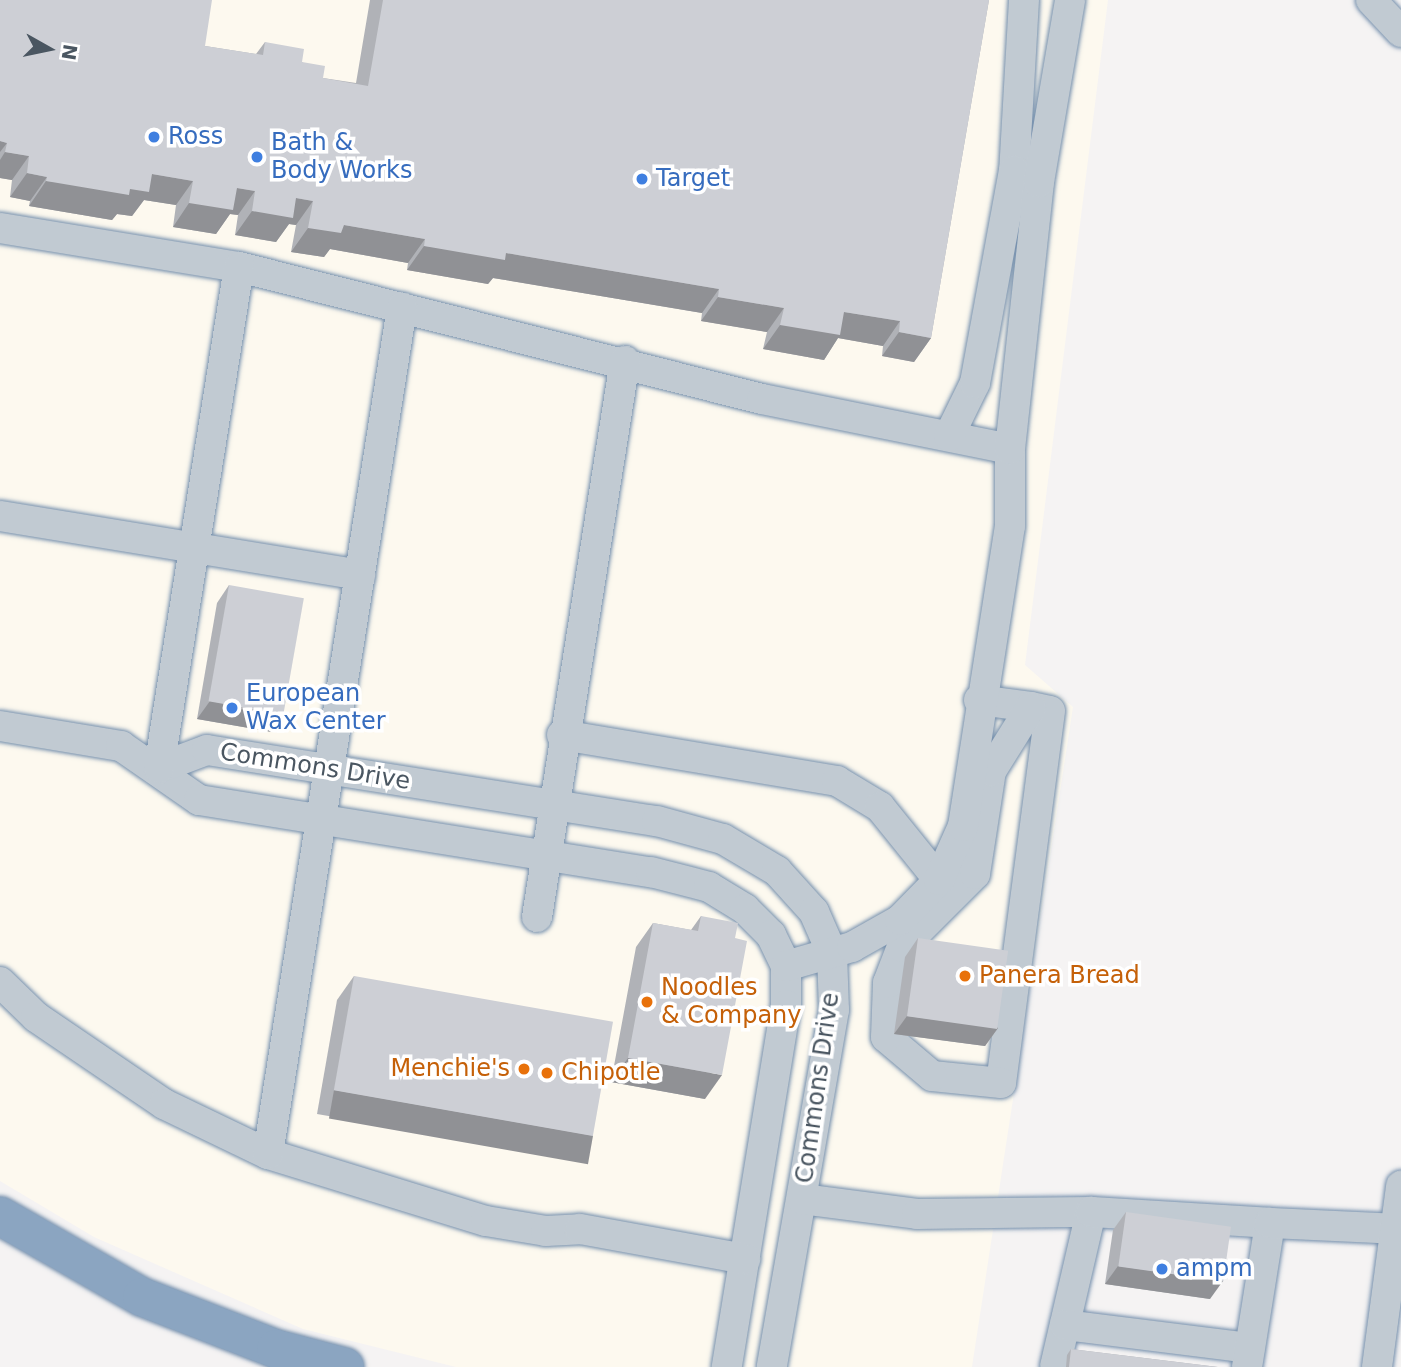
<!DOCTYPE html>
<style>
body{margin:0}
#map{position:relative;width:1401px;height:1367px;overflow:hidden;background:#f5f3f3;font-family:"DejaVu Sans",sans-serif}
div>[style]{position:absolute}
.commercial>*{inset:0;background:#fdf9ef}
.roads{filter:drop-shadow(0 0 2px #7690ad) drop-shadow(0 0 2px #7690ad)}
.minor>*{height:30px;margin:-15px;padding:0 15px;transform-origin:15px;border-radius:15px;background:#c1cad2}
.highway>*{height:38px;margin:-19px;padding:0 19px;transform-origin:19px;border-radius:19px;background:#8ba5c1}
.wall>*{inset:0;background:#b0b2b7}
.shaded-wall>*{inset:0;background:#909195;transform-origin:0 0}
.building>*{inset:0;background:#cdcfd5;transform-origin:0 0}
.dots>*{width:19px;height:19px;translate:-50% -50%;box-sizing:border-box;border:4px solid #fff;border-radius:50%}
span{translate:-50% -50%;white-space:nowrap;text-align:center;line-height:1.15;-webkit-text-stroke:7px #fff;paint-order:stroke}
.shop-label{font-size:24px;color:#366cbe}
.left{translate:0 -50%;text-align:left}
.street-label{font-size:24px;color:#4a5661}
.food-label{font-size:24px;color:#c56008}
.right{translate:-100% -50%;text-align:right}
.north{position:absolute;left:14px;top:14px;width:70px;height:70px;-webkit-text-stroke:5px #fff;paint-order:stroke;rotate:99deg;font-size:19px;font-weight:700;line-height:28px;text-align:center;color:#4a5661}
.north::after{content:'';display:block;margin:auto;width:24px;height:32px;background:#4a5661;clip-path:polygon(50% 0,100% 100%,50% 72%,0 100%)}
</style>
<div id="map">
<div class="commercial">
<div style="clip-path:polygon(0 0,1108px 0,1025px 665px,1073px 707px,972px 1367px,456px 1367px,303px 1329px,94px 1237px,0 1181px)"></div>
</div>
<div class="roads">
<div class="minor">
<div style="left:1024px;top:0;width:171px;rotate:93.3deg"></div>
<div style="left:1014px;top:171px;width:17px;rotate:24deg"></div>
<div style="left:1371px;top:0;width:44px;rotate:46.8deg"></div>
<div style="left:0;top:228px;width:242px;rotate:9.3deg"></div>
<div style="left:239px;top:267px;width:539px;rotate:14.17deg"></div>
<div style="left:762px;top:399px;width:253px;rotate:11.4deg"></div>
<div style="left:949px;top:436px;width:59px;rotate:-63.9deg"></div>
<div style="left:975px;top:383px;width:216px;rotate:-79.6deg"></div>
<div style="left:0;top:516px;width:365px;rotate:9.3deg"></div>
<div style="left:979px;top:700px;width:52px;rotate:7.7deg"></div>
<div style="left:1031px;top:707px;width:19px;rotate:12deg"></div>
<div style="left:1050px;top:711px;width:375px;rotate:97.5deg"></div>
<div style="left:1001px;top:1083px;width:69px;rotate:-174.2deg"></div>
<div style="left:932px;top:1076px;width:60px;rotate:-139.7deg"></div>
<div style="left:886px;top:1037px;width:54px;rotate:-87.9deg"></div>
<div style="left:888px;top:983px;width:39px;rotate:-69deg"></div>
<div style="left:902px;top:947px;width:103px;rotate:-45deg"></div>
<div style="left:975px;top:874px;width:104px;rotate:-81.2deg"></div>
<div style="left:991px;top:771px;width:75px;rotate:-58deg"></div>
<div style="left:0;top:726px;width:123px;rotate:9.4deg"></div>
<div style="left:121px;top:746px;width:95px;rotate:34.7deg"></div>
<div style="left:199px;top:800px;width:458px;rotate:9.1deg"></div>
<div style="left:651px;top:872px;width:60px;rotate:14.5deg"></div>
<div style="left:709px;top:887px;width:42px;rotate:31.4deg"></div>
<div style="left:745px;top:909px;width:37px;rotate:45deg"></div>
<div style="left:771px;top:935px;width:34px;rotate:64deg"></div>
<div style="left:786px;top:966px;width:39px;rotate:90deg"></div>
<div style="left:786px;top:1005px;width:367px;rotate:99.3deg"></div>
<div style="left:562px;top:735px;width:279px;rotate:9.5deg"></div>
<div style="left:837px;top:781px;width:50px;rotate:31.2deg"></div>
<div style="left:880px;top:807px;width:94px;rotate:51.1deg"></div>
<div style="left:159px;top:768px;width:51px;rotate:-20.6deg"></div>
<div style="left:207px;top:750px;width:456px;rotate:9deg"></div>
<div style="left:657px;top:821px;width:68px;rotate:15.3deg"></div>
<div style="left:723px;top:839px;width:63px;rotate:30.7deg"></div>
<div style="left:777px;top:871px;width:55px;rotate:47.9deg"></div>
<div style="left:814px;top:912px;width:45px;rotate:66.3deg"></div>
<div style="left:832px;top:953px;width:57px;rotate:88deg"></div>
<div style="left:834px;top:1010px;width:362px;rotate:99.9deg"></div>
<div style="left:159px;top:768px;width:507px;rotate:-80.93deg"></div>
<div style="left:537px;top:917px;width:563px;rotate:-81.01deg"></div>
<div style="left:786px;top:966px;width:69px;rotate:-16.1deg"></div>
<div style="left:852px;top:947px;width:55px;rotate:-29.4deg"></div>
<div style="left:900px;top:920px;width:56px;rotate:-45.7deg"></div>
<div style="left:939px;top:880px;width:59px;rotate:-66deg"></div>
<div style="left:963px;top:826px;width:304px;rotate:-81.1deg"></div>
<div style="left:1010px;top:526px;width:77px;rotate:-90deg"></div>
<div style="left:1010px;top:449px;width:269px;rotate:-83.8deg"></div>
<div style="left:1039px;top:182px;width:185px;rotate:-80.3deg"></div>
<div style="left:0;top:982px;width:50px;rotate:44.2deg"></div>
<div style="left:36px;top:1017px;width:155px;rotate:34.2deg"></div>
<div style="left:164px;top:1104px;width:115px;rotate:25.7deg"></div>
<div style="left:268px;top:1154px;width:228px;rotate:17.1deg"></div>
<div style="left:486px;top:1221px;width:61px;rotate:9.5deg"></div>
<div style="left:546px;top:1231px;width:34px;rotate:-3deg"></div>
<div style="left:580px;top:1229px;width:168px;rotate:10.3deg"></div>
<div style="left:268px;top:1154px;width:857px;rotate:-81deg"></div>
<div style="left:802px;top:1199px;width:116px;rotate:7.4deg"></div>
<div style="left:917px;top:1214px;width:174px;rotate:-0.7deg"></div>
<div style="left:1091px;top:1212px;width:159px;rotate:103.1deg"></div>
<div style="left:1091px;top:1212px;width:179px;rotate:3.5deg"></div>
<div style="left:1065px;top:1325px;width:186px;rotate:7.1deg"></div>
<div style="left:1247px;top:1367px;width:146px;rotate:-80.9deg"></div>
<div style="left:1270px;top:1223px;width:125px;rotate:2.7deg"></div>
<div style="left:1377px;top:1367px;width:183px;rotate:-82.4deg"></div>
</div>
<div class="highway">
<div style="left:0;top:1216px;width:163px;rotate:29.7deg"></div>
<div style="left:142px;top:1297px;width:144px;rotate:21.2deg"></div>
<div style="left:276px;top:1349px;width:71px;rotate:14.6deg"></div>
</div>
</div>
<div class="wall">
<div style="clip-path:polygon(0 0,205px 46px,256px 54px,265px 42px,302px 62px,323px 78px,356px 83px,370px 0,989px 0,931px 338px,914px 362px,882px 356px,883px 346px,838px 338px,824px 360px,763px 349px,767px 332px,701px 321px,702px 313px,493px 278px,488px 284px,407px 270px,408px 263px,330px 249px,324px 257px,291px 252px,296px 225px,289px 224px,276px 242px,235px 235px,238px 215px,230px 214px,216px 234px,173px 227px,176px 205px,144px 200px,132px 216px,117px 214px,112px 220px,29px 206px,30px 201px,10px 197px,12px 180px,0 178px)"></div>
<div style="clip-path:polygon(229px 585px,272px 732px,197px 719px,217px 603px)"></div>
<div style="clip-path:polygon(701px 916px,735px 938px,705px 1099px,611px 1082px,636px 947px,653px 923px,691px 930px)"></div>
<div style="clip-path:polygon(918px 938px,998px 1028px,985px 1046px,894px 1034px,905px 957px)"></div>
<div style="clip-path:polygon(354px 976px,593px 1135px,576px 1159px,317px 1114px,337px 1000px)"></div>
<div style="clip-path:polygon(1126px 1212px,1210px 1299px,1105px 1284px,1113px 1230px)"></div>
<div style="clip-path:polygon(1071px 1349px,1218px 1367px,1066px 1367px,1067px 1355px)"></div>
</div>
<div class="shaded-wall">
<div style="clip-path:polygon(0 141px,7px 143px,0 152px)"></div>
<div style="clip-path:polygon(5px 152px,29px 156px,12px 180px,0 178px,0 160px)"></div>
<div style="clip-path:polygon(27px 173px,47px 177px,30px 201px,10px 197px)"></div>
<div style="clip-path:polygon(152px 174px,193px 181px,176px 205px,144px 200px,132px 216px,117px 214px,112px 220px,29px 206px,46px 181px,130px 189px)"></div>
<div style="clip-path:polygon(237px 188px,255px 191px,238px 215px,230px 214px,216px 234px,173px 227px,189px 203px)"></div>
<div style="clip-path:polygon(296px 198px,313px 201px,296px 225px,289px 224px,276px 242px,235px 235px,252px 211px)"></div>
<div style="clip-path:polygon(344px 225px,425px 239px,408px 263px,330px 249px,324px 257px,291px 252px,308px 228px)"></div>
<div style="clip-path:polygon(424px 246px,506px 253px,719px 289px,702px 313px,493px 278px,488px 284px,407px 270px)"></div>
<div style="clip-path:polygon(718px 297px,784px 308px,767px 332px,701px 321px)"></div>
<div style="clip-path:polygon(844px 312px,900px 321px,883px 346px,838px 338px,824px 360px,763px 349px,780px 325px)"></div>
<div style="clip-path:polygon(899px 332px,931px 338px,914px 362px,882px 356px)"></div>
<div style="clip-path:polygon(210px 701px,285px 714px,272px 732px,197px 719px)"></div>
<div style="clip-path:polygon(907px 1016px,998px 1028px,985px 1046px,894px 1034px)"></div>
<div style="clip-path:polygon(628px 1058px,722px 1075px,705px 1099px,611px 1082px)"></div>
<div style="left:334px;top:1090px;width:263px;height:29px;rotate:10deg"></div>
<div style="clip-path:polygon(1118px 1266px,1223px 1281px,1210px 1299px,1105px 1284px)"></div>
</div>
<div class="building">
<div style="clip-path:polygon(0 0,212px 0,205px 46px,263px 55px,265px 42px,304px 49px,302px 62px,325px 66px,323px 78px,368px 86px,383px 0,989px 0,931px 338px,899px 332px,900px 321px,844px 312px,840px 335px,780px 325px,784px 308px,718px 297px,719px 289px,506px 253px,505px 260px,424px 246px,425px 239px,344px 225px,341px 233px,308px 228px,313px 201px,296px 198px,293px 218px,252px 211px,255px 191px,237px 188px,233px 210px,189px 203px,193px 181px,152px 174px,149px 192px,130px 189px,129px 195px,46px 181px,47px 177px,27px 173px,29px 156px,5px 152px,7px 143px,0 141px)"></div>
<div style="left:229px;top:585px;width:76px;height:118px;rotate:10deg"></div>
<div style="clip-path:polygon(701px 916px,738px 923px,735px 938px,747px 941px,722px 1075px,628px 1058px,653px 923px,698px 931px)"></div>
<div style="left:918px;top:938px;width:91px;height:79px;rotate:8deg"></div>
<div style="left:354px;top:976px;width:263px;height:116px;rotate:10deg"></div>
<div style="left:1126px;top:1212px;width:106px;height:55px;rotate:8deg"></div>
<div style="clip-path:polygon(1071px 1349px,1218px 1367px,1069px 1367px)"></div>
</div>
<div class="dots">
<div style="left:154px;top:137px;background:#3f7fe0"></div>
<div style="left:257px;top:157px;background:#3f7fe0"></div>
<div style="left:642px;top:179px;background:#3f7fe0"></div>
<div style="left:232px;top:708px;background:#3f7fe0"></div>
<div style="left:965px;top:976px;background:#e8710a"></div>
<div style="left:647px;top:1002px;background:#e8710a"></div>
<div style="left:524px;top:1069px;background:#e8710a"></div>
<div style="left:547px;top:1073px;background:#e8710a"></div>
<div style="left:1162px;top:1269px;background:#3f7fe0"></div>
</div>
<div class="shop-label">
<span class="left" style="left:168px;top:137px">Ross</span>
<span class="left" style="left:271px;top:157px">Bath &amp;<br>Body Works</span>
<span class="left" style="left:656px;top:179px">Target</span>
<span class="left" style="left:246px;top:708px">European<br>Wax Center</span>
<span class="left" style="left:1176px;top:1269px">ampm</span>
</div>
<div class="street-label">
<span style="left:315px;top:767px;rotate:9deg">Commons Drive</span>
<span style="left:818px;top:1088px;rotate:-82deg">Commons Drive</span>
</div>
<div class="food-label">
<span class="left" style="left:979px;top:976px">Panera Bread</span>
<span class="left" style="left:661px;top:1002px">Noodles<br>&amp; Company</span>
<span class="right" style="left:510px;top:1069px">Menchie's</span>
<span class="left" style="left:561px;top:1073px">Chipotle</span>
</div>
<div class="north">N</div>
</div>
